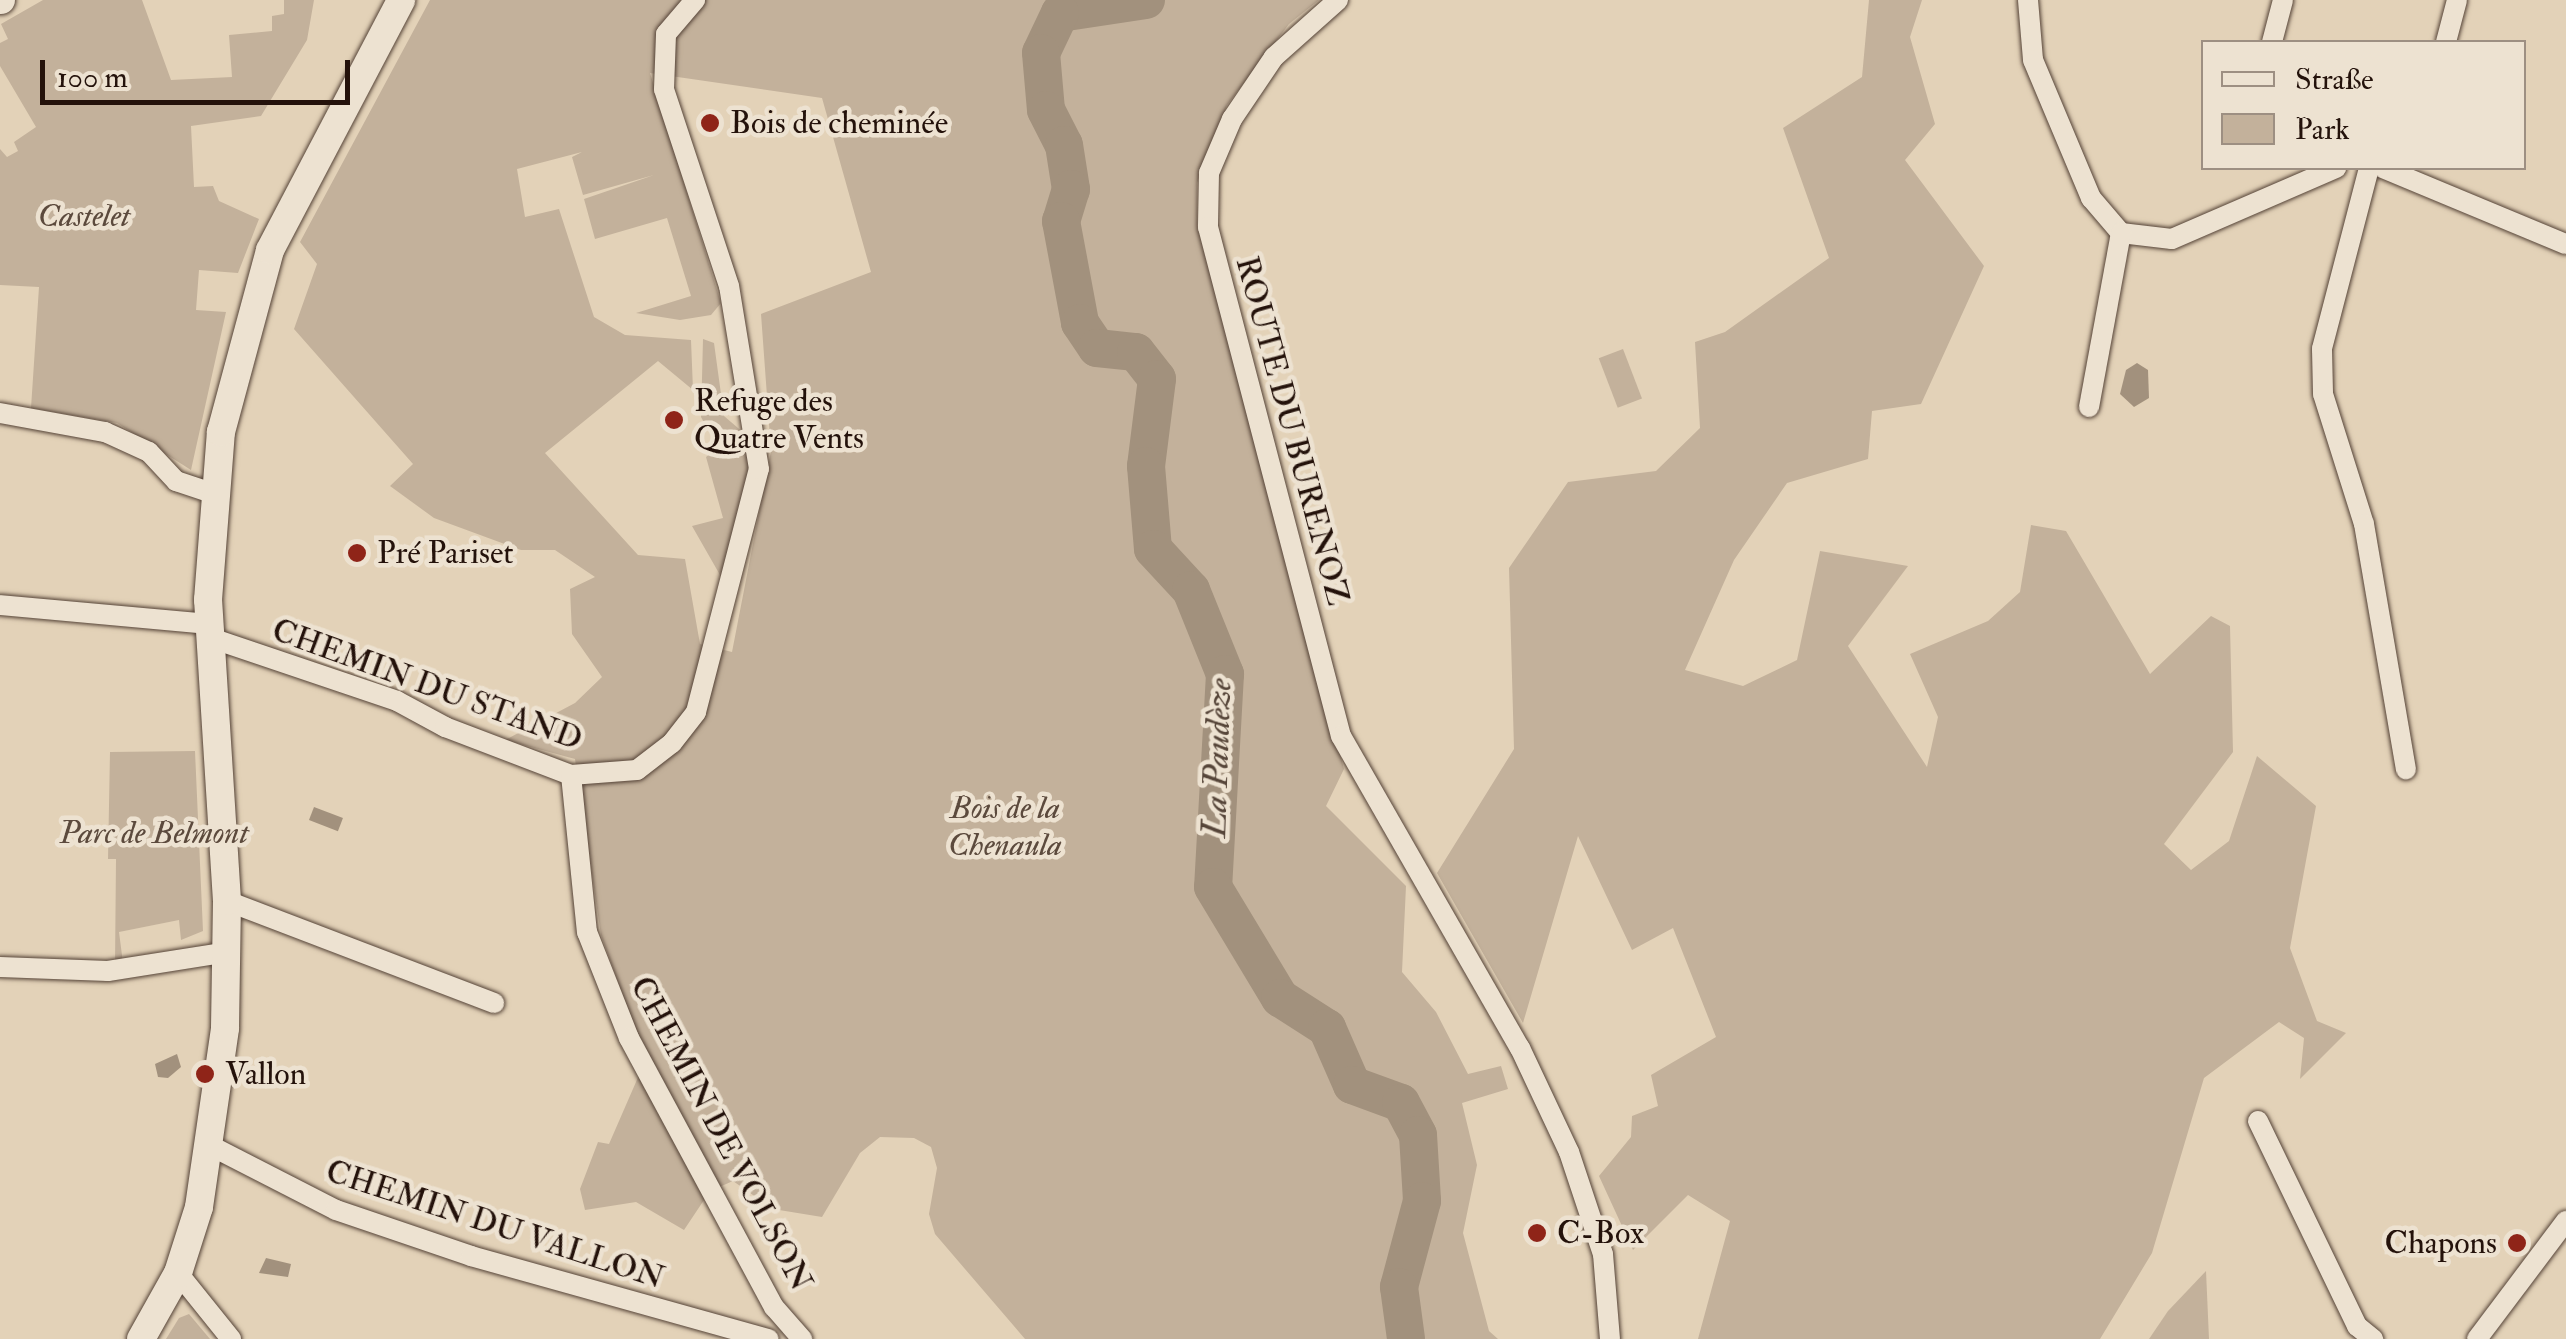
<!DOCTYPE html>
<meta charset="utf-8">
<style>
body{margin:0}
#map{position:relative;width:2566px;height:1339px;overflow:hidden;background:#e3d2b8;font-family:"IM FELL Double Pica",serif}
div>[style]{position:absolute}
.green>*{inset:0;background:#c3b19b;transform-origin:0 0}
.water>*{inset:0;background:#a2917d;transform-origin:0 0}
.river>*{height:38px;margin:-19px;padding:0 19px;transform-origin:19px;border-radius:19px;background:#a2917d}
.roads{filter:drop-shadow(0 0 2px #544236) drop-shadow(0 0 2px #544236)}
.street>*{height:20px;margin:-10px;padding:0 10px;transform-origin:10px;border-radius:10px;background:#ede2d1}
.secondary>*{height:28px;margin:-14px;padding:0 14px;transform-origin:14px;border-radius:14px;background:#ede2d1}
.dots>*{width:28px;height:28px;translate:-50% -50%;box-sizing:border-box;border:5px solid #ede2d1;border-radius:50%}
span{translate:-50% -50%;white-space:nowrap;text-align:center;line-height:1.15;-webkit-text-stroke:9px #ede2d1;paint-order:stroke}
.poi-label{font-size:32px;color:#24120b}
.left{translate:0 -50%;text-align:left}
.right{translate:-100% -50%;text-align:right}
.park-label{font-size:32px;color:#5c4a3d;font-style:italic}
.street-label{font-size:32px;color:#24120b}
.water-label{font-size:35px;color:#564539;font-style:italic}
.legend{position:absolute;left:2201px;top:40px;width:325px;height:130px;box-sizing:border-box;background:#ede2d1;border:2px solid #9d8f82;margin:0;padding:12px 18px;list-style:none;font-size:30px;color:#24120b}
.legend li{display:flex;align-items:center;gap:20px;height:50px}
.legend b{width:50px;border:2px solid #9d8f82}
.scale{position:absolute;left:40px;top:60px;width:310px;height:45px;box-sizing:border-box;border:5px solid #24120b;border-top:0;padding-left:12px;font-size:30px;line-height:35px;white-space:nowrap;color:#24120b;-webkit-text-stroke:8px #ede2d1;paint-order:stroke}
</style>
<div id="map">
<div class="green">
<div style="clip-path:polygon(43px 0,142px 0,171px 80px,232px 77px,229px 35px,272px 31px,272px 16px,284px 14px,284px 0,314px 0,307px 40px,261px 116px,191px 126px,194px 187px,213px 186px,219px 201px,259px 219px,238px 273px,199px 270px,196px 310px,226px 312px,191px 470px,117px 423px,31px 408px,39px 287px,0 285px,0 149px,7px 157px,18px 151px,14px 142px,36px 127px,0 66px,0 43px,8px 39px,1px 24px)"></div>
<div style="clip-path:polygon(evenodd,430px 0,1319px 0,1289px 24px,1227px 105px,1197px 183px,1197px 226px,1344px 769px,1326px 806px,1406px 886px,1402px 972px,1436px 1012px,1468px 1074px,1501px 1066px,1508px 1089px,1462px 1103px,1477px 1165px,1463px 1233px,1489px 1331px,1498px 1339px,1025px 1339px,935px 1234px,929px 1214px,937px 1168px,931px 1147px,914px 1138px,880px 1137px,860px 1153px,822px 1217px,773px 1209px,733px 1181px,710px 1191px,684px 1230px,636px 1202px,585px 1210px,580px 1189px,598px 1142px,609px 1144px,646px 1059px,601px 935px,575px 759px,505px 740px,575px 703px,602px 677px,572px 634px,570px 589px,595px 577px,555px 550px,521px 550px,434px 518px,390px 486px,413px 464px,294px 329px,317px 264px,300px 242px,430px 0,650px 73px,822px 98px,871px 272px,761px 314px,771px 451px,732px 652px,700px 644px,685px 559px,638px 555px,545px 453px,658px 361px,693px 390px,691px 340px,625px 335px,594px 317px,559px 209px,525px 217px,517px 169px,582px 152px,572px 157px,583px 195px,654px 175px,584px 199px,595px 239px,667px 218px,691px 296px,636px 313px,680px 320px,711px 315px,721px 303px,650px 73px)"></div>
<div style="clip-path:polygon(1869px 0,1922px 0,1910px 37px,1935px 124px,1905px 160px,1984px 266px,1921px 404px,1872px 411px,1868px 459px,1787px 483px,1734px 560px,1685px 670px,1743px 686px,1797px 660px,1820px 551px,1908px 566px,1848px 646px,1927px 767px,1938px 717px,1910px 654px,1988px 621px,2020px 592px,2031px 525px,2066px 531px,2150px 674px,2211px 616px,2230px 626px,2233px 752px,2164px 844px,2191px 870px,2229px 841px,2257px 756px,2316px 806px,2290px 948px,2317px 1021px,2346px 1033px,2300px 1079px,2304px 1038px,2279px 1022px,2204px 1078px,2152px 1253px,2100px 1339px,1698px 1339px,1730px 1221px,1688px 1195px,1633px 1250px,1599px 1176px,1631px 1137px,1632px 1116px,1658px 1106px,1651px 1075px,1716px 1037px,1673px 928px,1632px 950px,1578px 836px,1523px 1023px,1437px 873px,1514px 749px,1509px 568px,1568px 482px,1656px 471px,1700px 428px,1695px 342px,1725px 332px,1829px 258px,1783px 128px,1862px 77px)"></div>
<div style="clip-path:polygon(703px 339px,714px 343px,724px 416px,745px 434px,751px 459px,724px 582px,692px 526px,723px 518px,706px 457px,718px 448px,701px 417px)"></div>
<div style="left:1623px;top:349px;width:53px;height:26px;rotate:69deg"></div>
<div style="clip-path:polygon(195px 751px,203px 931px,181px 940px,179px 920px,119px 932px,123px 963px,115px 964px,116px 859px,108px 859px,110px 752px)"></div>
<div style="clip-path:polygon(2206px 1271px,2209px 1339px,2149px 1339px,2168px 1311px)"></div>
<div style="clip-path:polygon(189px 1314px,210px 1339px,166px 1339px,179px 1318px)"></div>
</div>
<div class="water">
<div style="clip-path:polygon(2137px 363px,2148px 370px,2149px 398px,2134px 407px,2120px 394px,2126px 370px)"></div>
<div style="left:314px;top:807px;width:31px;height:14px;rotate:21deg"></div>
<div style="clip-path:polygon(177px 1054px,181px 1067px,168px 1078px,158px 1077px,155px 1064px)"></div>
<div style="clip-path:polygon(266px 1258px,291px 1264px,288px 1277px,259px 1273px)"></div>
</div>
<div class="river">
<div style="left:1146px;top:0;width:87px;rotate:171.4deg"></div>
<div style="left:1060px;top:13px;width:44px;rotate:115.4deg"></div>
<div style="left:1041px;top:53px;width:57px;rotate:85deg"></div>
<div style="left:1046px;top:110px;width:39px;rotate:63deg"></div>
<div style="left:1064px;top:145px;width:45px;rotate:81deg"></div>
<div style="left:1071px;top:189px;width:34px;rotate:107deg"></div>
<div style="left:1061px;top:221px;width:104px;rotate:79.4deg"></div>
<div style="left:1080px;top:323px;width:30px;rotate:56deg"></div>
<div style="left:1097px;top:348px;width:39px;rotate:6deg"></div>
<div style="left:1136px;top:352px;width:34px;rotate:52deg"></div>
<div style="left:1157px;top:379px;width:88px;rotate:97.2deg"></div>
<div style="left:1146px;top:466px;width:83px;rotate:85.2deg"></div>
<div style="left:1153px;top:549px;width:56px;rotate:47.2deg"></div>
<div style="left:1191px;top:590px;width:91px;rotate:68deg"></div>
<div style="left:1225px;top:674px;width:213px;rotate:93.2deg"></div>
<div style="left:1213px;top:887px;width:130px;rotate:58.9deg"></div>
<div style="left:1280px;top:998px;width:56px;rotate:32.6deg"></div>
<div style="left:1327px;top:1028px;width:62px;rotate:66.3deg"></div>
<div style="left:1352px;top:1085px;width:52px;rotate:20.2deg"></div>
<div style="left:1401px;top:1103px;width:36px;rotate:62deg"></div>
<div style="left:1418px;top:1135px;width:66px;rotate:86.5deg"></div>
<div style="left:1422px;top:1201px;width:89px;rotate:105deg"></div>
<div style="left:1399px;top:1287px;width:52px;rotate:82.3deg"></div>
</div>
<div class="roads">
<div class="street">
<div style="left:1338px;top:0;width:86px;rotate:138.3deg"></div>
<div style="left:1274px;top:57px;width:75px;rotate:124.1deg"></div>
<div style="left:1232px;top:119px;width:59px;rotate:113.1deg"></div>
<div style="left:1209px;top:173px;width:54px;rotate:91.1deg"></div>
<div style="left:1208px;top:227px;width:526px;rotate:75.36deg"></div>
<div style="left:1341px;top:736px;width:360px;rotate:60.2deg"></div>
<div style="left:1520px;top:1048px;width:115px;rotate:64.8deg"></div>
<div style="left:1569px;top:1152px;width:108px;rotate:71.6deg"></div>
<div style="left:1603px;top:1254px;width:85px;rotate:85.3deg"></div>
<div style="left:2028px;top:0;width:60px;rotate:85.2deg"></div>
<div style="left:2033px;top:60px;width:150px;rotate:67.2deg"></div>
<div style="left:2091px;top:198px;width:46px;rotate:49.4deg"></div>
<div style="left:2121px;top:233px;width:51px;rotate:6.7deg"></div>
<div style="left:2172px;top:239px;width:179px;rotate:-23.4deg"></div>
<div style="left:2272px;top:42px;width:43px;rotate:-75.3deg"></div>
<div style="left:2446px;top:42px;width:43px;rotate:-75.3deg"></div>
<div style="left:2369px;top:168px;width:187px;rotate:104.6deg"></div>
<div style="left:2322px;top:349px;width:45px;rotate:88.7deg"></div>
<div style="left:2323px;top:394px;width:136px;rotate:72.5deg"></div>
<div style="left:2364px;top:524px;width:249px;rotate:80.3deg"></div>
<div style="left:2383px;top:168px;width:198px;rotate:22.6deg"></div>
<div style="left:2089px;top:407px;width:177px;rotate:-79.6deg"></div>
<div style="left:0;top:413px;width:107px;rotate:10.3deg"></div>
<div style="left:105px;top:432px;width:48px;rotate:24.4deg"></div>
<div style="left:149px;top:452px;width:40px;rotate:47deg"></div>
<div style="left:176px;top:481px;width:41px;rotate:18.4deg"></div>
<div style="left:0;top:605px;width:211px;rotate:5.2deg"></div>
<div style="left:211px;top:638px;width:196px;rotate:18.7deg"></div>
<div style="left:397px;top:701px;width:55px;rotate:28.4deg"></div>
<div style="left:445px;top:727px;width:135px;rotate:20.9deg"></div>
<div style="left:571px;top:775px;width:66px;rotate:-4.3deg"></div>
<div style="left:637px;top:770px;width:44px;rotate:-37.6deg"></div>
<div style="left:672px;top:743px;width:39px;rotate:-52deg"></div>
<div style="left:696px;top:712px;width:251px;rotate:-75.5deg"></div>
<div style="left:759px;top:469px;width:185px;rotate:-99.3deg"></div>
<div style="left:729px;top:286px;width:207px;rotate:-108.3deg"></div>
<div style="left:664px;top:89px;width:55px;rotate:-87.9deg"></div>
<div style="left:666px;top:34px;width:45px;rotate:-49.5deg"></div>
<div style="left:571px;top:775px;width:158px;rotate:84.2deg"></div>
<div style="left:587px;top:932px;width:114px;rotate:68.4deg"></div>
<div style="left:629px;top:1038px;width:306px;rotate:61.7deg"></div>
<div style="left:774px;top:1307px;width:43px;rotate:48.8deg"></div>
<div style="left:227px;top:901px;width:286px;rotate:20.9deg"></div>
<div style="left:0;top:967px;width:108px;rotate:2.1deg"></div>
<div style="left:108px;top:971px;width:121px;rotate:-9deg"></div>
<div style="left:2258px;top:1121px;width:228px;rotate:64.2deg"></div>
<div style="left:2357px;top:1326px;width:21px;rotate:39deg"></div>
<div style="left:211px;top:1146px;width:140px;rotate:27.1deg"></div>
<div style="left:336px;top:1210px;width:143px;rotate:18.8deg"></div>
<div style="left:471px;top:1256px;width:309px;rotate:15.6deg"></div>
<div style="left:178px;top:1273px;width:85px;rotate:51.2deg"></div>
<div style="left:2477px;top:1339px;width:148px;rotate:-53deg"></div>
</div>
<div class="secondary">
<div style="left:0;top:0;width:1px"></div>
<div style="left:141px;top:1339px;width:76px;rotate:-60.7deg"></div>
<div style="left:178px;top:1273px;width:69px;rotate:-72.3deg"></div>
<div style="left:199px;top:1207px;width:181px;rotate:-81.7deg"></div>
<div style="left:225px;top:1028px;width:127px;rotate:-89.1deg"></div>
<div style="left:227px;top:901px;width:302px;rotate:-93.6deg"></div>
<div style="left:208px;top:600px;width:169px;rotate:-85.6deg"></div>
<div style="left:221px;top:432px;width:188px;rotate:-74.9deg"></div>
<div style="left:270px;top:250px;width:282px;rotate:-62.3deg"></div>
</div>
</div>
<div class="dots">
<div style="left:710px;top:123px;background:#8f2418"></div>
<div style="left:674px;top:420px;background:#8f2418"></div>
<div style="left:357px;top:553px;background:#8f2418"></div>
<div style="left:205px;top:1074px;background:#8f2418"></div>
<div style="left:1537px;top:1233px;background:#8f2418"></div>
<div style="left:2517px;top:1243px;background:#8f2418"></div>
</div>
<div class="poi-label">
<span class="left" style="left:730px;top:123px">Bois de cheminée</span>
<span class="left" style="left:694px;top:420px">Refuge des<br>Quatre Vents</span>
<span class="left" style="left:377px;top:553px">Pré Pariset</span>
<span class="left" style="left:225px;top:1074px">Vallon</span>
<span class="left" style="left:1557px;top:1233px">C-Box</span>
<span class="right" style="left:2497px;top:1243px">Chapons</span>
</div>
<div class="park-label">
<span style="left:84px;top:216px">Castelet</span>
<span style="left:1005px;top:827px">Bois de la<br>Chenaula</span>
<span style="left:154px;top:833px">Parc de Belmont</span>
</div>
<div class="street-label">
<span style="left:1292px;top:431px;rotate:75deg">ROUTE DU BURENOZ</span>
<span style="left:427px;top:685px;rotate:20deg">CHEMIN DU STAND</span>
<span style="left:721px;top:1134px;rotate:62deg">CHEMIN DE VOLSON</span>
<span style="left:495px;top:1225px;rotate:18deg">CHEMIN DU VALLON</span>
</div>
<div class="water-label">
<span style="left:1217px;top:758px;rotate:-88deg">La Paudèze</span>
</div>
<ul class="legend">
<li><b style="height:12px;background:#ede2d1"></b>Straße</li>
<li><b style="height:28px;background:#c3b19b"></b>Park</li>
</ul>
<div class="scale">100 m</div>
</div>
